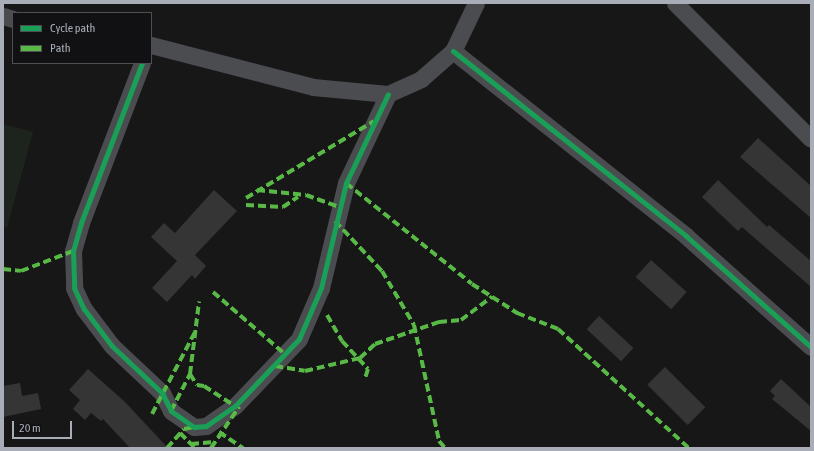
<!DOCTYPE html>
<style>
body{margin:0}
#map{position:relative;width:814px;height:451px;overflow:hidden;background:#171717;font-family:"Asap Condensed",sans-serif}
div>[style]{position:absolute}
.green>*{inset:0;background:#1d241e}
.building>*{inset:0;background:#353536;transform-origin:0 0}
.minor>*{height:17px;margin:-8.5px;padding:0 8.5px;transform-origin:8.5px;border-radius:8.5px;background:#4b4c50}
.quiet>*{height:4px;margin-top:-2px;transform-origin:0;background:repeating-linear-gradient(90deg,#58b947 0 8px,transparent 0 12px)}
.cycleway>*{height:5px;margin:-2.5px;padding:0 2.5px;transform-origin:2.5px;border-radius:2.5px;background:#1a9f57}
span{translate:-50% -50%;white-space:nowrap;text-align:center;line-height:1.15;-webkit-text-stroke:4px #111113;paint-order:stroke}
.frame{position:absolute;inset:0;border:4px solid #a8adb8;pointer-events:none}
.legend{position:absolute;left:12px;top:12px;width:140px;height:52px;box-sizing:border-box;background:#111113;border:1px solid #4d4f55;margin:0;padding:5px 7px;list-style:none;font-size:12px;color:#a8adb8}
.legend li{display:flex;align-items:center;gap:8px;height:20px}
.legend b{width:20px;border:1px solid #4d4f55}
.scale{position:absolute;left:12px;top:421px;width:60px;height:18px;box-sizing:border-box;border:2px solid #a8adb8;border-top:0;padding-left:5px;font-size:12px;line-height:14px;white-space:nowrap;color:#a8adb8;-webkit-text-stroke:3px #111113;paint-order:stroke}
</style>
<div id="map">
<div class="green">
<div style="clip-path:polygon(3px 124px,33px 132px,7px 228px,3px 227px)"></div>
</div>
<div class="building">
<div style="clip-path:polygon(758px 138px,811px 186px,811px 218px,740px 157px)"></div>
<div style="clip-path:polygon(718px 180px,767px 227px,769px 225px,811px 261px,811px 287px,742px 227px,738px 231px,702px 197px)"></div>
<div style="clip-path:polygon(214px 190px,237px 211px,195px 255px,206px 266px,195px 279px,192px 275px,167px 302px,152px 288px,177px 261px,151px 237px,164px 223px,175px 233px)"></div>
<div style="left:651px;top:260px;width:48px;height:23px;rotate:42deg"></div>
<div style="left:599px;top:316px;width:47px;height:18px;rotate:43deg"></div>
<div style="left:665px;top:367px;width:57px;height:25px;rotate:45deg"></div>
<div style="clip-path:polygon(88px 369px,125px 402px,168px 448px,130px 448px,103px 419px,101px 421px,91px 413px,85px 420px,73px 409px,80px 400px,69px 390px)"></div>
<div style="clip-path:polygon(781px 379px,811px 407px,811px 431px,772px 399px,775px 396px,770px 391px)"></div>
<div style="clip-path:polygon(20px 383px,22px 396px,38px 393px,41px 409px,3px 417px,3px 386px)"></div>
</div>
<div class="minor">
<div style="left:675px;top:3px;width:192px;rotate:45deg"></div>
<div style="left:3px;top:16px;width:10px;rotate:17deg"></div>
<div style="left:151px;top:45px;width:167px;rotate:14.5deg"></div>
<div style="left:313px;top:87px;width:75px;rotate:5.3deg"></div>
<div style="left:388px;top:94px;width:36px;rotate:-24deg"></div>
<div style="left:421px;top:79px;width:43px;rotate:-41.2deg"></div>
<div style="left:453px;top:51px;width:53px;rotate:-64.4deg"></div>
<div style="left:453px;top:51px;width:298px;rotate:38.4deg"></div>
<div style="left:686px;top:236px;width:167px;rotate:41.6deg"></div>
<div style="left:142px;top:63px;width:171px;rotate:110.9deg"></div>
<div style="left:81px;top:223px;width:29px;rotate:106deg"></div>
<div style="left:73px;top:251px;width:37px;rotate:88deg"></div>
<div style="left:74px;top:288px;width:23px;rotate:65deg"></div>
<div style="left:84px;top:309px;width:46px;rotate:52.9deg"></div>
<div style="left:112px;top:346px;width:69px;rotate:43.2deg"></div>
<div style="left:162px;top:393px;width:20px;rotate:63deg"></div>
<div style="left:171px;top:411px;width:28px;rotate:35deg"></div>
<div style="left:194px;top:427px;width:12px;rotate:-5deg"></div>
<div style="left:206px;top:426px;width:35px;rotate:-35deg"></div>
<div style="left:235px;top:406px;width:93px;rotate:-46.3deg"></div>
<div style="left:299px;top:339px;width:56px;rotate:-66.7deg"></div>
<div style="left:321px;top:288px;width:108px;rotate:-76.6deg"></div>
<div style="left:346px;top:183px;width:98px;rotate:-64.7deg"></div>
</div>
<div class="quiet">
<div style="left:346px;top:183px;width:161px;rotate:38.7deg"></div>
<div style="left:472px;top:284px;width:54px;rotate:32.8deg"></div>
<div style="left:517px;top:313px;width:44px;rotate:21.3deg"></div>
<div style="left:558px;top:329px;width:177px;rotate:42.3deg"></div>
<div style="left:257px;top:190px;width:49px;rotate:5.8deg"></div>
<div style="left:306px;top:195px;width:35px;rotate:20deg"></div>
<div style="left:246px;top:198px;width:149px;rotate:-31deg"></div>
<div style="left:246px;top:205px;width:37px;rotate:3deg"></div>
<div style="left:283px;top:207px;width:18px;rotate:-34deg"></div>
<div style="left:335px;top:221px;width:69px;rotate:46.8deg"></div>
<div style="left:382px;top:271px;width:63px;rotate:59.3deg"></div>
<div style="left:414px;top:325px;width:119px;rotate:77.8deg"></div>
<div style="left:439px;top:441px;width:9px;rotate:49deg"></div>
<div style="left:3px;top:269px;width:18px;rotate:6deg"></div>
<div style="left:21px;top:271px;width:56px;rotate:-21deg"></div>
<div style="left:213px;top:292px;width:96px;rotate:40.8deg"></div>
<div style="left:327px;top:315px;width:30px;rotate:60deg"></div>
<div style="left:342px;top:341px;width:38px;rotate:47deg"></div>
<div style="left:368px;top:369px;width:9px;rotate:108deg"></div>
<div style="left:275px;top:366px;width:30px;rotate:9deg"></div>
<div style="left:305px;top:371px;width:57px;rotate:-13.3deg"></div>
<div style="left:360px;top:358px;width:21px;rotate:-43deg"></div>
<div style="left:375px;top:344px;width:68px;rotate:-19deg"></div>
<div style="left:439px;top:322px;width:22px;rotate:-5deg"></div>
<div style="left:461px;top:320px;width:39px;rotate:-37deg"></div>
<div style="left:190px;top:374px;width:13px;rotate:58deg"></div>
<div style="left:197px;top:385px;width:7px;rotate:8deg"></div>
<div style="left:204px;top:386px;width:37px;rotate:33deg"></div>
<div style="left:171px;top:411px;width:42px;rotate:-62.8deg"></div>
<div style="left:190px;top:374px;width:73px;rotate:-82.9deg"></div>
<div style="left:152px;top:414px;width:93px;rotate:-62.3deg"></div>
<div style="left:219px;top:432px;width:29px;rotate:34deg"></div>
<div style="left:180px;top:433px;width:20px;rotate:45deg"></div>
<div style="left:191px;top:444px;width:23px;rotate:-5deg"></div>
<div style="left:167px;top:448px;width:25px;rotate:-48deg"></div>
<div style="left:184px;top:429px;width:10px;rotate:-11deg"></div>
<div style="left:211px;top:448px;width:50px;rotate:-55.7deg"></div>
</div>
<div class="cycleway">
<div style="left:453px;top:51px;width:298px;rotate:38.4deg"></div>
<div style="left:686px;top:236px;width:167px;rotate:41.6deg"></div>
<div style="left:142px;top:63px;width:171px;rotate:110.9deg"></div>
<div style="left:81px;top:223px;width:29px;rotate:106deg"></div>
<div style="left:73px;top:251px;width:37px;rotate:88deg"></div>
<div style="left:74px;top:288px;width:23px;rotate:65deg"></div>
<div style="left:84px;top:309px;width:46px;rotate:52.9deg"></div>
<div style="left:112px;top:346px;width:69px;rotate:43.2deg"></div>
<div style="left:162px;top:393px;width:20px;rotate:63deg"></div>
<div style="left:171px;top:411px;width:28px;rotate:35deg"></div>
<div style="left:194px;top:427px;width:12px;rotate:-5deg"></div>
<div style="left:206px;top:426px;width:35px;rotate:-35deg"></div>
<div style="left:235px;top:406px;width:93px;rotate:-46.3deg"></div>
<div style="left:299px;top:339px;width:56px;rotate:-66.7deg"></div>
<div style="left:321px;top:288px;width:108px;rotate:-76.6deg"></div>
<div style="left:346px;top:183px;width:98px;rotate:-64.7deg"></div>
</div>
<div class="frame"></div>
<ul class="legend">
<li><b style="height:5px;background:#1a9f57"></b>Cycle path</li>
<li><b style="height:5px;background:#58b947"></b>Path</li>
</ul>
<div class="scale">20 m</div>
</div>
